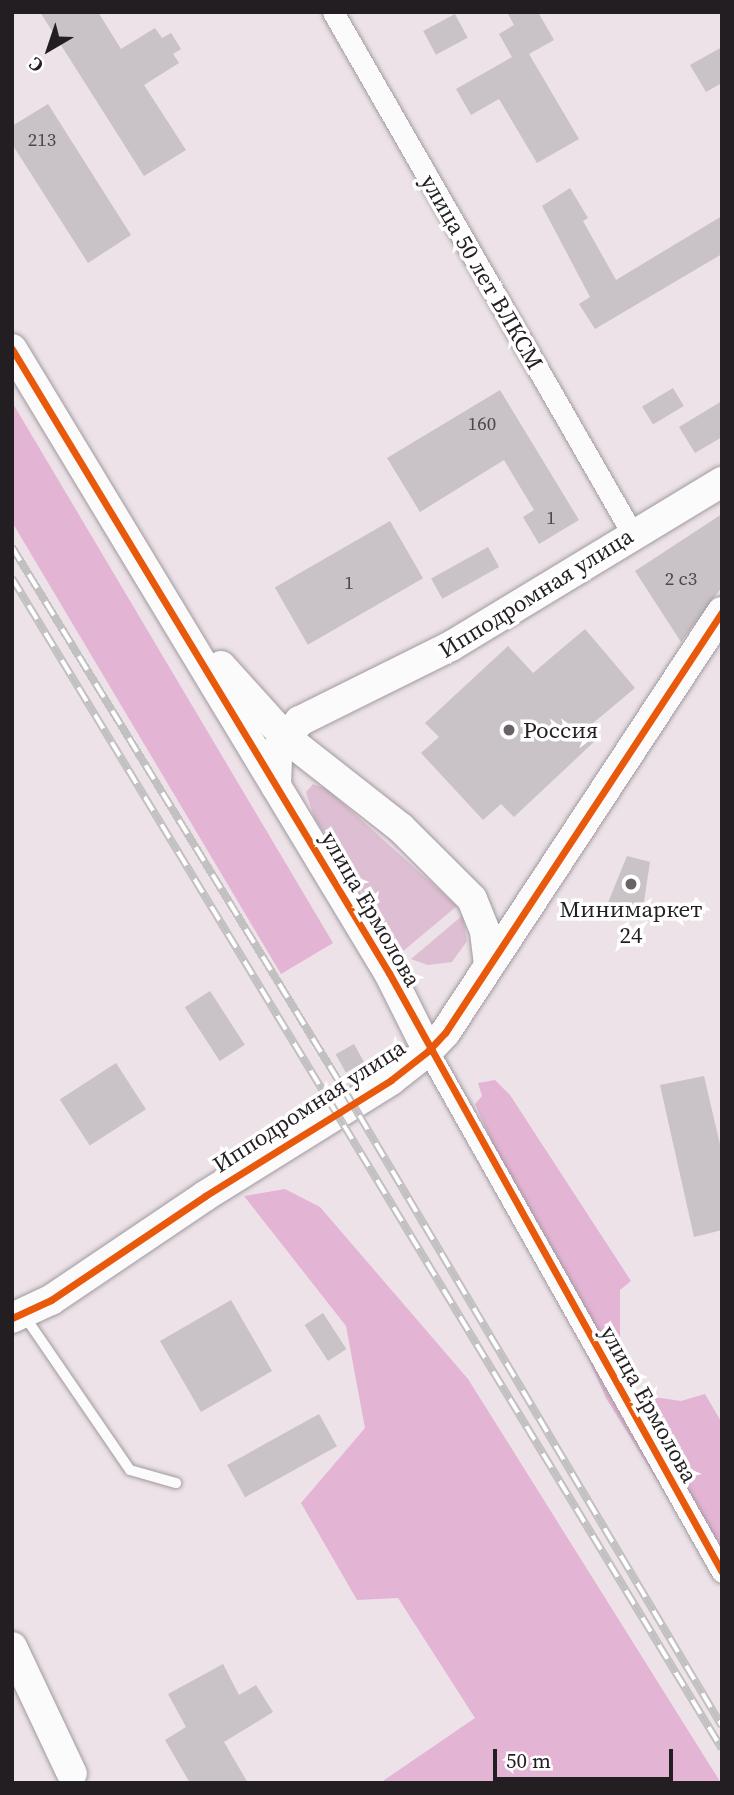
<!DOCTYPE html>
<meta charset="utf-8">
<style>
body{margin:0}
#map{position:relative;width:734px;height:1795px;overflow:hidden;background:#ece2e8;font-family:"Source Serif 4",serif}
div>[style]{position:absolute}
.green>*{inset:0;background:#debed2}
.forest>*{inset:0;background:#e4b4d4}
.building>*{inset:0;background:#c9c2c6;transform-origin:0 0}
.roads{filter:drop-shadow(0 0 2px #a19a9e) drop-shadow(0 0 2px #a19a9e)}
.lane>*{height:10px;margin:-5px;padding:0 5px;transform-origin:5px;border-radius:5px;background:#fcfbfc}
.street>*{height:21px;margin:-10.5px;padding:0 10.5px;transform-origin:10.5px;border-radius:10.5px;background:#fcfbfc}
.secondary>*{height:30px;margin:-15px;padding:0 15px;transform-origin:15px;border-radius:15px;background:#fcfbfc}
.rail>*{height:8px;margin-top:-4px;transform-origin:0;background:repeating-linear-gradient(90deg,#fff 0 16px,#c2c0c1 0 32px);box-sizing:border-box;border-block:2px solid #c2c0c1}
.cycleway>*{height:7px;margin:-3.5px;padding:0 3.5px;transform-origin:3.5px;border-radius:3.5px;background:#e8590c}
.dots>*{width:19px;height:19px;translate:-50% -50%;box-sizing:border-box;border:4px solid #fff;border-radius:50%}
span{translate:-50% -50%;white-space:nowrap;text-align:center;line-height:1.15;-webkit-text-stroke:7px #fff;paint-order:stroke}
.number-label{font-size:19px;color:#4c474a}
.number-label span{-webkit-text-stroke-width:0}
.street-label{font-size:23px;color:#231e21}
.poi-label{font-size:23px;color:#231e21}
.left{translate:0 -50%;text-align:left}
.frame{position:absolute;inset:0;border:14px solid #231e21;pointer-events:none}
.north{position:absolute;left:14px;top:14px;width:70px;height:70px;-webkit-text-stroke:5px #fff;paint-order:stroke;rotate:219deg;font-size:19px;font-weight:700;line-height:28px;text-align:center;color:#231e21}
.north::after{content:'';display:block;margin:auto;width:24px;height:32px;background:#231e21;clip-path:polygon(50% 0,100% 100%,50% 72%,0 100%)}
.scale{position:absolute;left:493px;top:1749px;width:180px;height:32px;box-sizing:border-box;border:4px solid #231e21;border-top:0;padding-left:9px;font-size:21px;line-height:24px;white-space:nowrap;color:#231e21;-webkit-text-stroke:5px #fff;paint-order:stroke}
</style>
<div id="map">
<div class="green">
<div style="clip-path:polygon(313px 784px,327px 789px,457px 906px,402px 952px,314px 817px,306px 792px)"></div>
<div style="clip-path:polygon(463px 915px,467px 941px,452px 962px,428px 965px,411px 959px)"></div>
</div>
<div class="forest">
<div style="clip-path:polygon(12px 402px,333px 943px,281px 974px,12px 522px)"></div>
<div style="clip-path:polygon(495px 1080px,510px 1095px,631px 1281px,620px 1290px,620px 1392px,681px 1401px,705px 1394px,722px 1423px,722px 1585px,606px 1398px,475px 1104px,482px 1096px,478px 1083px)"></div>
<div style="clip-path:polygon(285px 1189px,320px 1207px,468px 1379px,721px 1783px,380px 1783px,475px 1718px,398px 1598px,357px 1600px,301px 1503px,365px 1428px,346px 1326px,244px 1196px)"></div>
</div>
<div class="building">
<div style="clip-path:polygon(40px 12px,98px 12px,121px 49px,155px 28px,162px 38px,171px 33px,181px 49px,173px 54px,179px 63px,144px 85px,186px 150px,144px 176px)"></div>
<div style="clip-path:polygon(507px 12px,538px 12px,554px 40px,529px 54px,579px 139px,537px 163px,499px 99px,471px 115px,456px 89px,512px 57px,499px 34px,514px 25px)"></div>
<div style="left:455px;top:14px;width:27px;height:36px;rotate:62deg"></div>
<div style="clip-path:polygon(722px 47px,722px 83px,706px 92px,690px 65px)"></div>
<div style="clip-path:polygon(48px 104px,131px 235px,88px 263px,12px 144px,12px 126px)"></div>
<div style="clip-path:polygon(570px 188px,588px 218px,583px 221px,616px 280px,722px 216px,722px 254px,595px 329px,579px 304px,590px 297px,542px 206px)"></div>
<div style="left:673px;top:388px;width:21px;height:36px;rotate:59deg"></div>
<div style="clip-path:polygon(500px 390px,579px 520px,539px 544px,523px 517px,534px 510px,504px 460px,420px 512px,387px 458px)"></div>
<div style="clip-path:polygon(722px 401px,722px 437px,695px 453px,679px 427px)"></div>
<div style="clip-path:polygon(722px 514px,722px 587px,681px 642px,635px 571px)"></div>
<div style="left:390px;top:521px;width:66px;height:133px;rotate:60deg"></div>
<div style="left:488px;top:547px;width:23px;height:65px;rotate:61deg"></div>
<div style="clip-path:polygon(585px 629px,635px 688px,586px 729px,596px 740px,514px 817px,501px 804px,483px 820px,421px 753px,439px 737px,425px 723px,508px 646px,533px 673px)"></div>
<div style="clip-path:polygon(627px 856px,650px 862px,641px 921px,607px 905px)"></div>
<div style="left:210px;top:991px;width:64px;height:30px;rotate:57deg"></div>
<div style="left:354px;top:1044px;width:21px;height:21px;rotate:61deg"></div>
<div style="left:116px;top:1063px;width:55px;height:67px;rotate:57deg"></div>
<div style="clip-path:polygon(704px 1076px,722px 1153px,722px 1230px,694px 1237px,660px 1085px)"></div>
<div style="left:231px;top:1300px;width:82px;height:82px;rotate:60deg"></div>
<div style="left:323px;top:1313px;width:43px;height:22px;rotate:57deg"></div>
<div style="left:319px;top:1414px;width:37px;height:105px;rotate:61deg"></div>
<div style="clip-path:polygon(223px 1664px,239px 1695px,256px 1685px,273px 1712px,224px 1742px,248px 1783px,190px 1783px,165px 1740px,186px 1727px,168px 1694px)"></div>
</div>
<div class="roads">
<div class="lane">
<div style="left:30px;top:1324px;width:177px;rotate:55.6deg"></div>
<div style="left:130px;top:1470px;width:48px;rotate:15.8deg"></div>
</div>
<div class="street">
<div style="left:333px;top:12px;width:601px;rotate:60.15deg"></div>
<div style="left:428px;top:1051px;width:598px;rotate:60.56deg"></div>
</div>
<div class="secondary">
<div style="left:12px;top:349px;width:729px;rotate:58.86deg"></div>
<div style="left:389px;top:973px;width:87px;rotate:63.4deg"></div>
<div style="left:221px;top:666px;width:96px;rotate:48deg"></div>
<div style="left:285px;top:737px;width:147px;rotate:38.1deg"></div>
<div style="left:401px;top:828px;width:100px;rotate:45deg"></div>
<div style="left:472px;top:899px;width:35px;rotate:68deg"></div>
<div style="left:485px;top:932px;width:33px;rotate:83deg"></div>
<div style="left:276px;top:786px;width:37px;rotate:-88deg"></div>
<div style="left:277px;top:749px;width:36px;rotate:-51deg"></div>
<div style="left:300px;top:721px;width:169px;rotate:-26.4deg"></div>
<div style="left:451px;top:646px;width:317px;rotate:-31.2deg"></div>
<div style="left:12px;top:1318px;width:43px;rotate:-24.8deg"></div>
<div style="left:51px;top:1300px;width:186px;rotate:-34deg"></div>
<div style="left:205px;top:1196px;width:219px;rotate:-31.9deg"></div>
<div style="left:391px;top:1080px;width:47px;rotate:-38.1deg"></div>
<div style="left:428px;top:1051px;width:25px;rotate:-47deg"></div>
<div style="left:445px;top:1033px;width:504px;rotate:-56.66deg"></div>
<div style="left:12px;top:1647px;width:140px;rotate:64.7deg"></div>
</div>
</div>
<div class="rail">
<div style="left:12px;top:547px;width:634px;rotate:58.54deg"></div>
<div style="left:343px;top:1088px;width:742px;rotate:59.29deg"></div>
<div style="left:12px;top:578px;width:1369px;rotate:58.77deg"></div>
</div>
<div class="cycleway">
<div style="left:12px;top:349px;width:729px;rotate:58.86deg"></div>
<div style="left:389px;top:973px;width:685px;rotate:60.93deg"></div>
<div style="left:12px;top:1318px;width:43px;rotate:-24.8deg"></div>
<div style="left:51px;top:1300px;width:186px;rotate:-34deg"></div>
<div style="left:205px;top:1196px;width:219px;rotate:-31.9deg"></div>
<div style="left:391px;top:1080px;width:47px;rotate:-38.1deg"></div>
<div style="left:428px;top:1051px;width:25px;rotate:-47deg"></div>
<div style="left:445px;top:1033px;width:504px;rotate:-56.66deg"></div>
</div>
<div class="dots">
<div style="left:509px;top:730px;background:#696367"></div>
<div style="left:631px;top:884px;background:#696367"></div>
</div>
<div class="number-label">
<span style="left:42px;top:140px">213</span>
<span style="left:482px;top:424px">160</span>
<span style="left:551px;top:518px">1</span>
<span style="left:681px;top:579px">2 с3</span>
<span style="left:349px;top:583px">1</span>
</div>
<div class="street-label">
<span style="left:482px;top:272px;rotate:60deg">улица 50 лет ВЛКСМ</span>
<span style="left:536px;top:593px;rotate:-32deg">Ипподромная улица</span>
<span style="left:371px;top:909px;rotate:60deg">улица Ермолова</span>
<span style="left:309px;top:1106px;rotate:-33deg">Ипподромная улица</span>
<span style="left:649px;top:1404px;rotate:61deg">улица Ермолова</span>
</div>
<div class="poi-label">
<span class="left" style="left:523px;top:730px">Россия</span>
<span style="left:631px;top:922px">Минимаркет<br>24</span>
</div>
<div class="frame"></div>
<div class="north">С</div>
<div class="scale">50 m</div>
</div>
